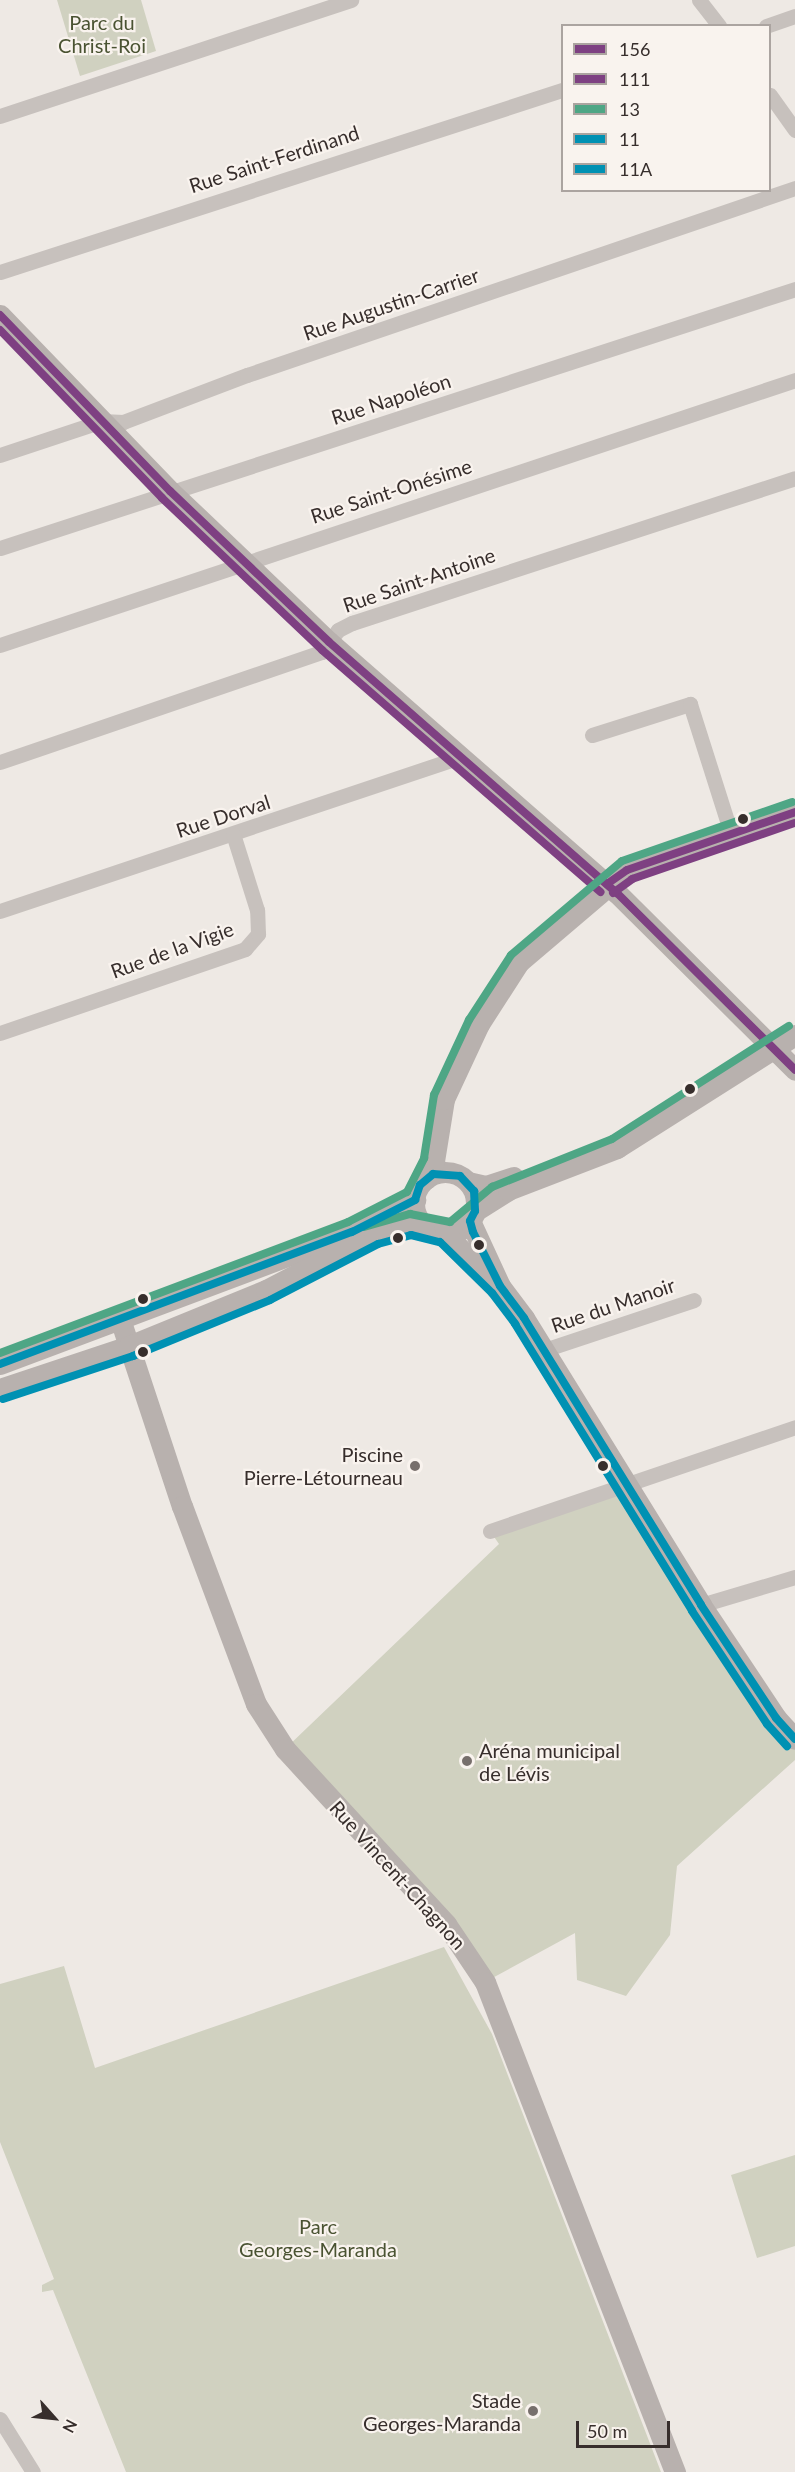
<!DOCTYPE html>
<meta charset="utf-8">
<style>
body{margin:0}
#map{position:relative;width:795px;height:2472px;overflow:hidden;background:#eee9e4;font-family:Lato,sans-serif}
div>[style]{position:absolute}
.green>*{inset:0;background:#d0d1c0}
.street>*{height:15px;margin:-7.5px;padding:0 7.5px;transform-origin:7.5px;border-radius:7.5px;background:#c7c1bd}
.secondary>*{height:21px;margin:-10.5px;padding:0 10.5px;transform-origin:10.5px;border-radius:10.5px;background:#b8b1ae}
.secondary>.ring{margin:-10.5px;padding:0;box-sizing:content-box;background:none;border:21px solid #b8b1ae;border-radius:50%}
.bus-1>*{height:8px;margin:-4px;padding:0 4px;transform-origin:4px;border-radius:4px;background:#7e4082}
.bus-2>*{height:8px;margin:-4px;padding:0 4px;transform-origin:4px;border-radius:4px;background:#7e4082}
.bus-3>*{height:8px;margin:-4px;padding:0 4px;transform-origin:4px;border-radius:4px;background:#4ea685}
.bus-4>*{height:8px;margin:-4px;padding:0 4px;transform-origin:4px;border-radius:4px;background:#0091b3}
.bus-5>*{height:8px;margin:-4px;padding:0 4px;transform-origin:4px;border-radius:4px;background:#0091b3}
.dots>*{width:16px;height:16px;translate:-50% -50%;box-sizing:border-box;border:3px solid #f9f3ee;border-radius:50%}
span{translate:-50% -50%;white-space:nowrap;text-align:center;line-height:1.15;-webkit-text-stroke:4.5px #f9f3ee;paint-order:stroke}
.park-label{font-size:20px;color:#4a5332}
.street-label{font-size:20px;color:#372e2c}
.poi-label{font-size:20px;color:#372e2c}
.right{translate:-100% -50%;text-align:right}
.left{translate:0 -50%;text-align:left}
.legend{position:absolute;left:561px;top:24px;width:210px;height:168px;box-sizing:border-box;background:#f9f3ee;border:2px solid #aba4a0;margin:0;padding:8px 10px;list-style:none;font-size:18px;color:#372e2c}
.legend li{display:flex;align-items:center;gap:12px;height:30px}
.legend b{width:30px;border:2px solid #aba4a0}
.north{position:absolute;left:24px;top:2388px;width:60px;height:60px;-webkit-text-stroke:4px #f9f3ee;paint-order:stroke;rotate:117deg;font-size:16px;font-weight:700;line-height:24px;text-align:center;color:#372e2c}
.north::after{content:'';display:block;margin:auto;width:21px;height:27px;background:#372e2c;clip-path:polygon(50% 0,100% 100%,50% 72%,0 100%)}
.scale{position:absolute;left:576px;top:2421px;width:94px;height:27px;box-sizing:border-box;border:3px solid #372e2c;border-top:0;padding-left:8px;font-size:18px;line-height:21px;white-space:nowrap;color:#372e2c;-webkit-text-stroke:4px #f9f3ee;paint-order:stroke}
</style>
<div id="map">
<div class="green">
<div style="clip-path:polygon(57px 0,141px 0,156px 51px,80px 76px)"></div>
<div style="clip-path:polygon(626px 1482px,795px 1739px,795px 1760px,677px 1866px,670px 1935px,626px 1996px,577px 1980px,575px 1933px,485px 1982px,285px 1749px,499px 1544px,490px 1531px)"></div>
<div style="clip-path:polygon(444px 1947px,492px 2034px,661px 2472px,126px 2472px,53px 2290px,42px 2292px,42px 2285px,54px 2279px,0 2142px,0 1984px,64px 1966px,95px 2068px)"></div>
<div style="clip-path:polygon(795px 2155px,795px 2246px,757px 2258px,731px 2175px)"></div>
</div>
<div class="street">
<div style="left:699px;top:0;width:33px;rotate:52deg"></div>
<div style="left:766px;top:26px;width:31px;rotate:-19deg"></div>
<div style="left:770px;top:95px;width:43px;rotate:54.5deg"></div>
<div style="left:0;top:116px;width:370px;rotate:-18.3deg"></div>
<div style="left:0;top:272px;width:591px;rotate:-17.94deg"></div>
<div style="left:0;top:455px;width:108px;rotate:-18.4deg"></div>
<div style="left:102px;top:421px;width:21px;rotate:3deg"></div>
<div style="left:123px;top:422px;width:133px;rotate:-20.8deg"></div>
<div style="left:247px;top:375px;width:579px;rotate:-18.84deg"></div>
<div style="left:0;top:548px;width:836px;rotate:-18.04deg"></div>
<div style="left:0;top:645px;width:838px;rotate:-18.43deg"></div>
<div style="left:592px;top:735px;width:103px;rotate:-17.6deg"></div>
<div style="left:690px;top:704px;width:135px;rotate:72.4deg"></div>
<div style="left:0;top:762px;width:340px;rotate:-18.9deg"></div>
<div style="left:322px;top:652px;width:27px;rotate:-54deg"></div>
<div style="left:338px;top:630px;width:16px;rotate:-27deg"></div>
<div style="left:352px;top:623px;width:466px;rotate:-18.1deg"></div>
<div style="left:0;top:911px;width:484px;rotate:-18.5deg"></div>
<div style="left:0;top:1033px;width:259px;rotate:-18.9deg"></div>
<div style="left:245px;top:949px;width:20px;rotate:-49deg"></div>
<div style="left:258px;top:934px;width:24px;rotate:-92deg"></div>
<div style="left:257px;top:910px;width:80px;rotate:-107.5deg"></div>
<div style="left:544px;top:1350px;width:158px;rotate:-18.4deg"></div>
<div style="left:490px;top:1531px;width:322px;rotate:-18.8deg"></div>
<div style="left:701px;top:1605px;width:98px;rotate:-16.6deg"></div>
<div style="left:0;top:2419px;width:62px;rotate:58.1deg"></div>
</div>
<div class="secondary">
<div style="left:0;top:315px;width:245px;rotate:46deg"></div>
<div style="left:170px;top:491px;width:219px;rotate:43.5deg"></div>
<div style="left:329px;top:642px;width:382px;rotate:41.1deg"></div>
<div style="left:617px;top:893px;width:251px;rotate:44.8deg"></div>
<div class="ring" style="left:414px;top:1172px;width:41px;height:41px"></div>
<div style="left:426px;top:1179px;width:20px;rotate:-66deg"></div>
<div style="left:434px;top:1161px;width:63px;rotate:-80.8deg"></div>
<div style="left:444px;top:1099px;width:83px;rotate:-65deg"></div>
<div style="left:479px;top:1024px;width:74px;rotate:-57.2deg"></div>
<div style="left:519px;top:962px;width:142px;rotate:-40.4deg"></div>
<div style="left:627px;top:870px;width:178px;rotate:-19deg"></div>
<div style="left:468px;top:1182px;width:18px;rotate:13deg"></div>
<div style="left:486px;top:1186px;width:29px;rotate:-18deg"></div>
<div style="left:475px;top:1211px;width:39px;rotate:-32deg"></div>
<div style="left:508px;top:1190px;width:117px;rotate:-21.1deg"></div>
<div style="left:617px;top:1148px;width:211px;rotate:-32.4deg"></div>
<div style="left:470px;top:1221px;width:72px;rotate:65.2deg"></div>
<div style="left:500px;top:1286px;width:40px;rotate:53deg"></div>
<div style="left:524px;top:1318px;width:337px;rotate:58.3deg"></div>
<div style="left:701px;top:1605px;width:136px;rotate:56.4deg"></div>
<div style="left:776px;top:1718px;width:28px;rotate:48deg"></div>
<div style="left:445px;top:1233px;width:59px;rotate:45.7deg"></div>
<div style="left:121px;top:1322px;width:194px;rotate:71.7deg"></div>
<div style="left:182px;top:1506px;width:211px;rotate:69.5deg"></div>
<div style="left:256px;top:1704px;width:54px;rotate:57.2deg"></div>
<div style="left:285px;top:1749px;width:238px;rotate:47.4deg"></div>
<div style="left:446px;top:1924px;width:70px;rotate:56.1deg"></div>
<div style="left:485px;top:1982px;width:526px;rotate:68.81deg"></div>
<div style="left:0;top:1364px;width:376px;rotate:-20.6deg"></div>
<div style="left:352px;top:1232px;width:71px;rotate:-26.9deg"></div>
<div style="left:0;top:1389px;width:136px;rotate:-18.4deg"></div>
<div style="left:129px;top:1346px;width:148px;rotate:-22.2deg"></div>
<div style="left:266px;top:1290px;width:122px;rotate:-27.4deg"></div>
<div style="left:374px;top:1234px;width:28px;rotate:-18deg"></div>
<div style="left:401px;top:1225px;width:23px"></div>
</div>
<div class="bus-1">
<div style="left:0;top:315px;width:245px;rotate:46deg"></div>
<div style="left:170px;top:491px;width:219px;rotate:43.5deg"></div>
<div style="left:329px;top:642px;width:382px;rotate:41.1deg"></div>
<div style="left:617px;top:893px;width:251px;rotate:44.8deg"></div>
<div style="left:607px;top:884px;width:24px;rotate:-35deg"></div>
<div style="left:627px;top:870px;width:178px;rotate:-19deg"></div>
</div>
<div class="bus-2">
<div style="left:0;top:330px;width:233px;rotate:46deg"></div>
<div style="left:162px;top:498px;width:221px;rotate:43.5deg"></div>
<div style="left:322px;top:650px;width:369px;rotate:41deg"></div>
<div style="left:613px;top:893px;width:24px;rotate:-36deg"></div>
<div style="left:632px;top:879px;width:172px;rotate:-19deg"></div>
</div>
<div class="bus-3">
<div style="left:364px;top:1227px;width:48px;rotate:-15.8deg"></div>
<div style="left:410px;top:1214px;width:41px;rotate:11.3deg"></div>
<div style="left:450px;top:1222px;width:55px;rotate:-39.8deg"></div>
<div style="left:492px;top:1187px;width:129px;rotate:-21.8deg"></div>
<div style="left:612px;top:1139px;width:210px;rotate:-32.6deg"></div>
<div style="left:0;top:1353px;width:372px;rotate:-20.6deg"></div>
<div style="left:348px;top:1222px;width:66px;rotate:-27deg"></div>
<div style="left:407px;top:1192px;width:38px;rotate:-63deg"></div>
<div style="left:424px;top:1158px;width:64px;rotate:-81deg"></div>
<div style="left:434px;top:1095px;width:83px;rotate:-65deg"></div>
<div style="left:469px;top:1020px;width:77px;rotate:-57.1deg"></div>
<div style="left:511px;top:955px;width:145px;rotate:-40.3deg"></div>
<div style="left:622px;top:861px;width:180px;rotate:-19.1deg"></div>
</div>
<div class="bus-4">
<div style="left:0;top:1364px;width:376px;rotate:-20.6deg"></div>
<div style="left:352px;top:1232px;width:71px;rotate:-26.9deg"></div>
<div style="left:415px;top:1200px;width:16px;rotate:-72deg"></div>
<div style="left:420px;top:1185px;width:17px;rotate:-40deg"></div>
<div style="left:433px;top:1174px;width:27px;rotate:4deg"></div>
<div style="left:460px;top:1176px;width:21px;rotate:47deg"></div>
<div style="left:474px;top:1191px;width:20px;rotate:87deg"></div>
<div style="left:475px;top:1211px;width:11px;rotate:117deg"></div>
<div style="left:470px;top:1221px;width:11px;rotate:75deg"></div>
<div style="left:473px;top:1232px;width:60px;rotate:63.4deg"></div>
<div style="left:500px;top:1286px;width:40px;rotate:53deg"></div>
<div style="left:524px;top:1318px;width:337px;rotate:58.3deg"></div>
<div style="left:701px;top:1605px;width:136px;rotate:56.4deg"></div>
<div style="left:776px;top:1718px;width:28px;rotate:48deg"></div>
</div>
<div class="bus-5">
<div style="left:3px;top:1399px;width:137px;rotate:-18.3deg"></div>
<div style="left:133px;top:1356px;width:148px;rotate:-22.2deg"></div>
<div style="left:270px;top:1300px;width:122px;rotate:-27.4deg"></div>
<div style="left:378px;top:1244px;width:34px;rotate:-15deg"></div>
<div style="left:411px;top:1235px;width:30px;rotate:14deg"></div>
<div style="left:440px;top:1242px;width:73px;rotate:44.4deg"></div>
<div style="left:492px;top:1293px;width:39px;rotate:53deg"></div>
<div style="left:515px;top:1324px;width:337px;rotate:58.3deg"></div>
<div style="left:692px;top:1611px;width:136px;rotate:56.4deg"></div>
<div style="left:767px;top:1724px;width:30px;rotate:48deg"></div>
</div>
<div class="dots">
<div style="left:743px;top:819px;background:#372e2c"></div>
<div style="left:690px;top:1089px;background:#372e2c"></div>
<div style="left:398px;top:1238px;background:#372e2c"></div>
<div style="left:479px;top:1245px;background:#372e2c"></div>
<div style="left:143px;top:1299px;background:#372e2c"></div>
<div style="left:143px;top:1352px;background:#372e2c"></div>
<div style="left:415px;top:1466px;background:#776f6c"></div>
<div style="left:603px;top:1466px;background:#372e2c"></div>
<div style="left:467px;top:1761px;background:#776f6c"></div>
<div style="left:533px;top:2411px;background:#776f6c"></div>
</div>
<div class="park-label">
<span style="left:102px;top:34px">Parc du<br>Christ-Roi</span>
<span style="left:318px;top:2238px">Parc<br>Georges-Maranda</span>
</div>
<div class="street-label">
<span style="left:274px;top:159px;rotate:-18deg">Rue Saint-Ferdinand</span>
<span style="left:391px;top:304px;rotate:-19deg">Rue Augustin-Carrier</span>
<span style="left:391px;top:399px;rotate:-18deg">Rue Napoléon</span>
<span style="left:391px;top:491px;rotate:-18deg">Rue Saint-Onésime</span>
<span style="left:419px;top:580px;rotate:-19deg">Rue Saint-Antoine</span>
<span style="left:223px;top:816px;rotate:-18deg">Rue Dorval</span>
<span style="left:172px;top:950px;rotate:-20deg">Rue de la Vigie</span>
<span style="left:613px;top:1305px;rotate:-19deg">Rue du Manoir</span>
<span style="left:398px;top:1875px;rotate:48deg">Rue Vincent-Chagnon</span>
</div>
<div class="poi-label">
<span class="right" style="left:403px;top:1466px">Piscine<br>Pierre-Létourneau</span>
<span class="left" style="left:479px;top:1762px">Aréna municipal<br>de Lévis</span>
<span class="right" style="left:521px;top:2412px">Stade<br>Georges-Maranda</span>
</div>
<ul class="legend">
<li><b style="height:8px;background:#7e4082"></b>156</li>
<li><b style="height:8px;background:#7e4082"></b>111</li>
<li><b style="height:8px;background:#4ea685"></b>13</li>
<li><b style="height:8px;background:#0091b3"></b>11</li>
<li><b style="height:8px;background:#0091b3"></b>11A</li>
</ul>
<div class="north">N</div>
<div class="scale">50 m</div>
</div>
